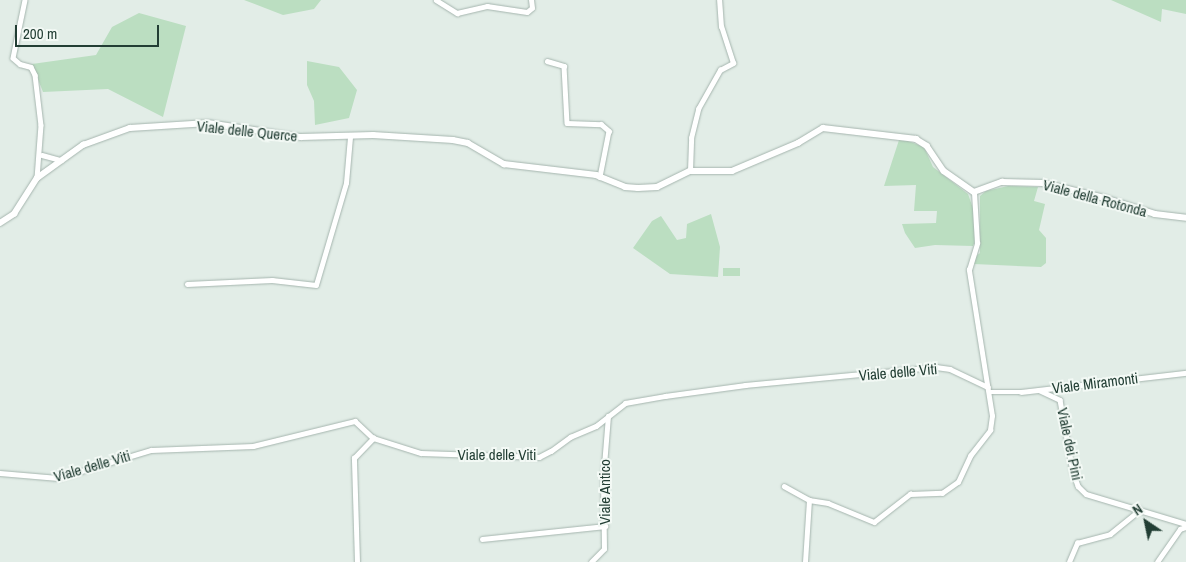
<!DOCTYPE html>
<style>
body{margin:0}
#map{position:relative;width:1186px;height:562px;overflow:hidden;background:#e2ede7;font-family:"Archivo Narrow",sans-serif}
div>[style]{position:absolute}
.green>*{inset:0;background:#bbdec1;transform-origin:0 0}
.roads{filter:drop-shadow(0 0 1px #a5b5ae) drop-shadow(0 0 1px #a5b5ae)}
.street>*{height:4.5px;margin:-2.25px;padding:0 2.25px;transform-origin:2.25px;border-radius:2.25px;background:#fff}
.secondary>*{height:5.5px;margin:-2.75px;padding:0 2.75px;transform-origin:2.75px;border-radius:2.75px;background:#fff}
span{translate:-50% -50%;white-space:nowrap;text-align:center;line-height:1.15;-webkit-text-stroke:4px #f3f9f5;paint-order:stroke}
.street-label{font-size:15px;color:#223e34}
.north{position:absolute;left:1121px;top:497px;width:50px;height:50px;-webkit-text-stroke:4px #f3f9f5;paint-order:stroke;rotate:326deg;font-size:14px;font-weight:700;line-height:20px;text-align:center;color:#223e34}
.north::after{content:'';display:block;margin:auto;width:18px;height:22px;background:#223e34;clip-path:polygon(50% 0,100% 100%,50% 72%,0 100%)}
.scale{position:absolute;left:15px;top:25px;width:144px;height:22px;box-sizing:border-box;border:2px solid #223e34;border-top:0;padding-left:6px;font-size:15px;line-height:18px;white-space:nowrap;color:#223e34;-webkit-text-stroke:4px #f3f9f5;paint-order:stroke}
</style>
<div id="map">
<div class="green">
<div style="clip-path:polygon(244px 0,321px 0,314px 9px,283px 15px)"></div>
<div style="clip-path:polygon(1111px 0,1186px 0,1186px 14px,1162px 9px,1161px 22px)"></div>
<div style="clip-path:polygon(139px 13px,186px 26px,163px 117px,108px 89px,43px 92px,32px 64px,96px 55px,112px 27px)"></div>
<div style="clip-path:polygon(307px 61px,339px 67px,357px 90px,349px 118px,315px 125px,314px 101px,307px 85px)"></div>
<div style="clip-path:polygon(903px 139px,924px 147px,933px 167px,968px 194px,974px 211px,976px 239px,973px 246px,935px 245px,915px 248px,905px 233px,902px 224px,936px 223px,937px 211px,914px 211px,916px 185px,884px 186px,899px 140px)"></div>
<div style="clip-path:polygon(1008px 186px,1038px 187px,1034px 201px,1045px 204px,1039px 230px,1046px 238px,1046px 263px,1041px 267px,974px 264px,975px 257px,980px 253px,980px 196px,986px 191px)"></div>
<div style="clip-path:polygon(711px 214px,720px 247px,718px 277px,670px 274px,633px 248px,652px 221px,661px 216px,677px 240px,686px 238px,687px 224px)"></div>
<div style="left:723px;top:268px;width:17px;height:8px"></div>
</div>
<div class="roads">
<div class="street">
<div style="left:25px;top:0;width:59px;rotate:101.7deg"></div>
<div style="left:13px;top:58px;width:9px;rotate:41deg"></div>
<div style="left:20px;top:64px;width:11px;rotate:15deg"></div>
<div style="left:31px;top:67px;width:9px;rotate:63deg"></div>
<div style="left:35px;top:75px;width:50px;rotate:83.2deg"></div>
<div style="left:41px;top:125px;width:53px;rotate:94.3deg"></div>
<div style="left:436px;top:0;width:25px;rotate:32deg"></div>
<div style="left:457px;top:13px;width:31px;rotate:-13deg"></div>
<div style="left:487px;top:6px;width:40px;rotate:8.5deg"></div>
<div style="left:527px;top:12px;width:6px;rotate:-39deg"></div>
<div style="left:532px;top:8px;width:8px;rotate:-97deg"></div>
<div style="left:547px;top:61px;width:18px;rotate:16deg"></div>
<div style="left:564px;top:66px;width:57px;rotate:87deg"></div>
<div style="left:567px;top:123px;width:34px;rotate:2deg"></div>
<div style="left:601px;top:124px;width:11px;rotate:41deg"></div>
<div style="left:609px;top:131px;width:47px;rotate:101.1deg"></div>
<div style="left:42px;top:155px;width:20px;rotate:15deg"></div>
<div style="left:690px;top:171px;width:33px;rotate:-88deg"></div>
<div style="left:691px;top:138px;width:30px;rotate:-76deg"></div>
<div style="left:698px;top:109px;width:45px;rotate:-60.6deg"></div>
<div style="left:720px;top:70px;width:15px;rotate:-28deg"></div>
<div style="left:733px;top:63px;width:38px;rotate:-108deg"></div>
<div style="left:721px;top:27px;width:27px;rotate:-94deg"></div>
<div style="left:187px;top:284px;width:85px;rotate:-2.7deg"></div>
<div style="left:272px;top:280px;width:44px;rotate:6.5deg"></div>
<div style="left:316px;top:285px;width:106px;rotate:-73.6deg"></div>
<div style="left:346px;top:183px;width:46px;rotate:-85deg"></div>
<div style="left:1039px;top:390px;width:23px;rotate:25deg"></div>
<div style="left:1060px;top:400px;width:73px;rotate:79.8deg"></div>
<div style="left:1073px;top:472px;width:15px;rotate:70deg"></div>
<div style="left:1078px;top:486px;width:11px;rotate:45deg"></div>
<div style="left:1086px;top:494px;width:104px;rotate:16.7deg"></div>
<div style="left:989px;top:392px;width:32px"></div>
<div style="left:1021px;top:392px;width:166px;rotate:-6.6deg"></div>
<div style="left:0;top:473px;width:58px;rotate:4.9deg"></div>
<div style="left:58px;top:478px;width:97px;rotate:-16.8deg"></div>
<div style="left:151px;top:450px;width:102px;rotate:-2.2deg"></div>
<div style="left:253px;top:446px;width:105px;rotate:-13.8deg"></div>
<div style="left:355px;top:421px;width:25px;rotate:43deg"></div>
<div style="left:373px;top:438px;width:50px;rotate:17.4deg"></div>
<div style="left:421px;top:453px;width:118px;rotate:1.9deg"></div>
<div style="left:539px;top:457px;width:13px;rotate:-27deg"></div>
<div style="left:551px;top:451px;width:24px;rotate:-36deg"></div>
<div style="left:570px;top:437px;width:28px;rotate:-23deg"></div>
<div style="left:596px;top:426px;width:37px;rotate:-38deg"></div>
<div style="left:625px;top:403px;width:41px;rotate:-9.9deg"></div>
<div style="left:665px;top:396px;width:81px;rotate:-7.8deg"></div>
<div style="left:745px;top:385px;width:192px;rotate:-5.4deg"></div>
<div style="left:936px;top:367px;width:14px;rotate:8deg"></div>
<div style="left:950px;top:369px;width:42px;rotate:25.3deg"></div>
<div style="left:784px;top:486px;width:29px;rotate:29deg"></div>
<div style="left:809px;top:500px;width:19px;rotate:9deg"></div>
<div style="left:828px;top:503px;width:50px;rotate:22.4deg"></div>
<div style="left:874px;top:522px;width:46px;rotate:-37.9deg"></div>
<div style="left:910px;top:494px;width:32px;rotate:-2deg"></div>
<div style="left:942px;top:493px;width:19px;rotate:-35deg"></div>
<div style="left:958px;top:482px;width:29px;rotate:-65deg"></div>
<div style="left:970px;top:456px;width:33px;rotate:-52deg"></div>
<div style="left:990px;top:430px;width:14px;rotate:-82deg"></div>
<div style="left:992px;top:416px;width:148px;rotate:-99deg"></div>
<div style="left:969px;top:270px;width:28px;rotate:-73deg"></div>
<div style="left:977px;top:243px;width:51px;rotate:-93.4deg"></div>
<div style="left:482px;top:539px;width:124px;rotate:-6deg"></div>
<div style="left:357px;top:562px;width:104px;rotate:-91.7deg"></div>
<div style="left:354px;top:458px;width:28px;rotate:-46deg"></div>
<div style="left:591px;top:562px;width:18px;rotate:-45deg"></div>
<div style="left:604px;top:549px;width:71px;rotate:-90.8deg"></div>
<div style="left:603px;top:478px;width:62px;rotate:-85.4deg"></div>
<div style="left:805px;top:562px;width:62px;rotate:-86.3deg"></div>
<div style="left:1069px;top:562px;width:21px;rotate:-67deg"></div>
<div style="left:1077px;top:543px;width:34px;rotate:-15deg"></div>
<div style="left:1110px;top:534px;width:35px;rotate:-39deg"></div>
<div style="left:1137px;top:512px;width:4px;rotate:-76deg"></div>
<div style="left:1157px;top:562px;width:40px;rotate:-55.1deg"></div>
<div style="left:1180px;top:529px;width:6px;rotate:-18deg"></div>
</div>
<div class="secondary">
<div style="left:0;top:223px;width:17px;rotate:-33deg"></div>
<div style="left:14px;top:214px;width:43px;rotate:-57.4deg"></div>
<div style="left:37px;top:178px;width:57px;rotate:-35.7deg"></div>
<div style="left:83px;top:145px;width:50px;rotate:-19.9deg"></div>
<div style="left:130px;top:128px;width:78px;rotate:-3.7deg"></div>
<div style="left:208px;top:123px;width:94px;rotate:8.6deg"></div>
<div style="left:301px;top:137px;width:72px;rotate:-1.6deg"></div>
<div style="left:373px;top:135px;width:80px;rotate:3.6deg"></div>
<div style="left:453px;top:140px;width:15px;rotate:11deg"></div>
<div style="left:468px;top:143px;width:42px;rotate:30.3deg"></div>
<div style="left:504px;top:164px;width:93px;rotate:6.8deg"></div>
<div style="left:596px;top:175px;width:31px;rotate:22deg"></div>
<div style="left:625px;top:187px;width:13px;rotate:4deg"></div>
<div style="left:638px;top:188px;width:19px;rotate:-3deg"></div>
<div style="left:657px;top:187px;width:37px;rotate:-26deg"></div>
<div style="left:690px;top:171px;width:42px"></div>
<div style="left:732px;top:171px;width:72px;rotate:-23deg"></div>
<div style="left:798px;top:143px;width:29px;rotate:-31deg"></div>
<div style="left:823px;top:128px;width:94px;rotate:6.7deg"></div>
<div style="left:916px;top:139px;width:13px;rotate:32deg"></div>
<div style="left:927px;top:146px;width:30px;rotate:56deg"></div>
<div style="left:944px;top:171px;width:37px;rotate:35deg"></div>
<div style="left:974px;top:192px;width:30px;rotate:-20deg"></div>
<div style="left:1002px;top:182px;width:41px;rotate:1.4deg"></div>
<div style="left:1043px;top:183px;width:64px;rotate:13.6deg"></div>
<div style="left:1105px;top:198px;width:52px;rotate:17.7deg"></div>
<div style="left:1155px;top:214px;width:31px;rotate:7deg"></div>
</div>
</div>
<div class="street-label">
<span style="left:247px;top:131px;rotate:6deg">Viale delle Querce</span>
<span style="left:1095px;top:198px;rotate:15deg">Viale della Rotonda</span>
<span style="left:898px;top:372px;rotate:-5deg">Viale delle Viti</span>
<span style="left:1095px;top:383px;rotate:-7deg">Viale Miramonti</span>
<span style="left:1070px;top:444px;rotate:78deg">Viale dei Pini</span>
<span style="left:497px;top:455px">Viale delle Viti</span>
<span style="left:92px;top:466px;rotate:-16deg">Viale delle Viti</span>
<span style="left:605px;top:492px;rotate:-90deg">Viale Antico</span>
</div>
<div class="north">N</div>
<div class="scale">200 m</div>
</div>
